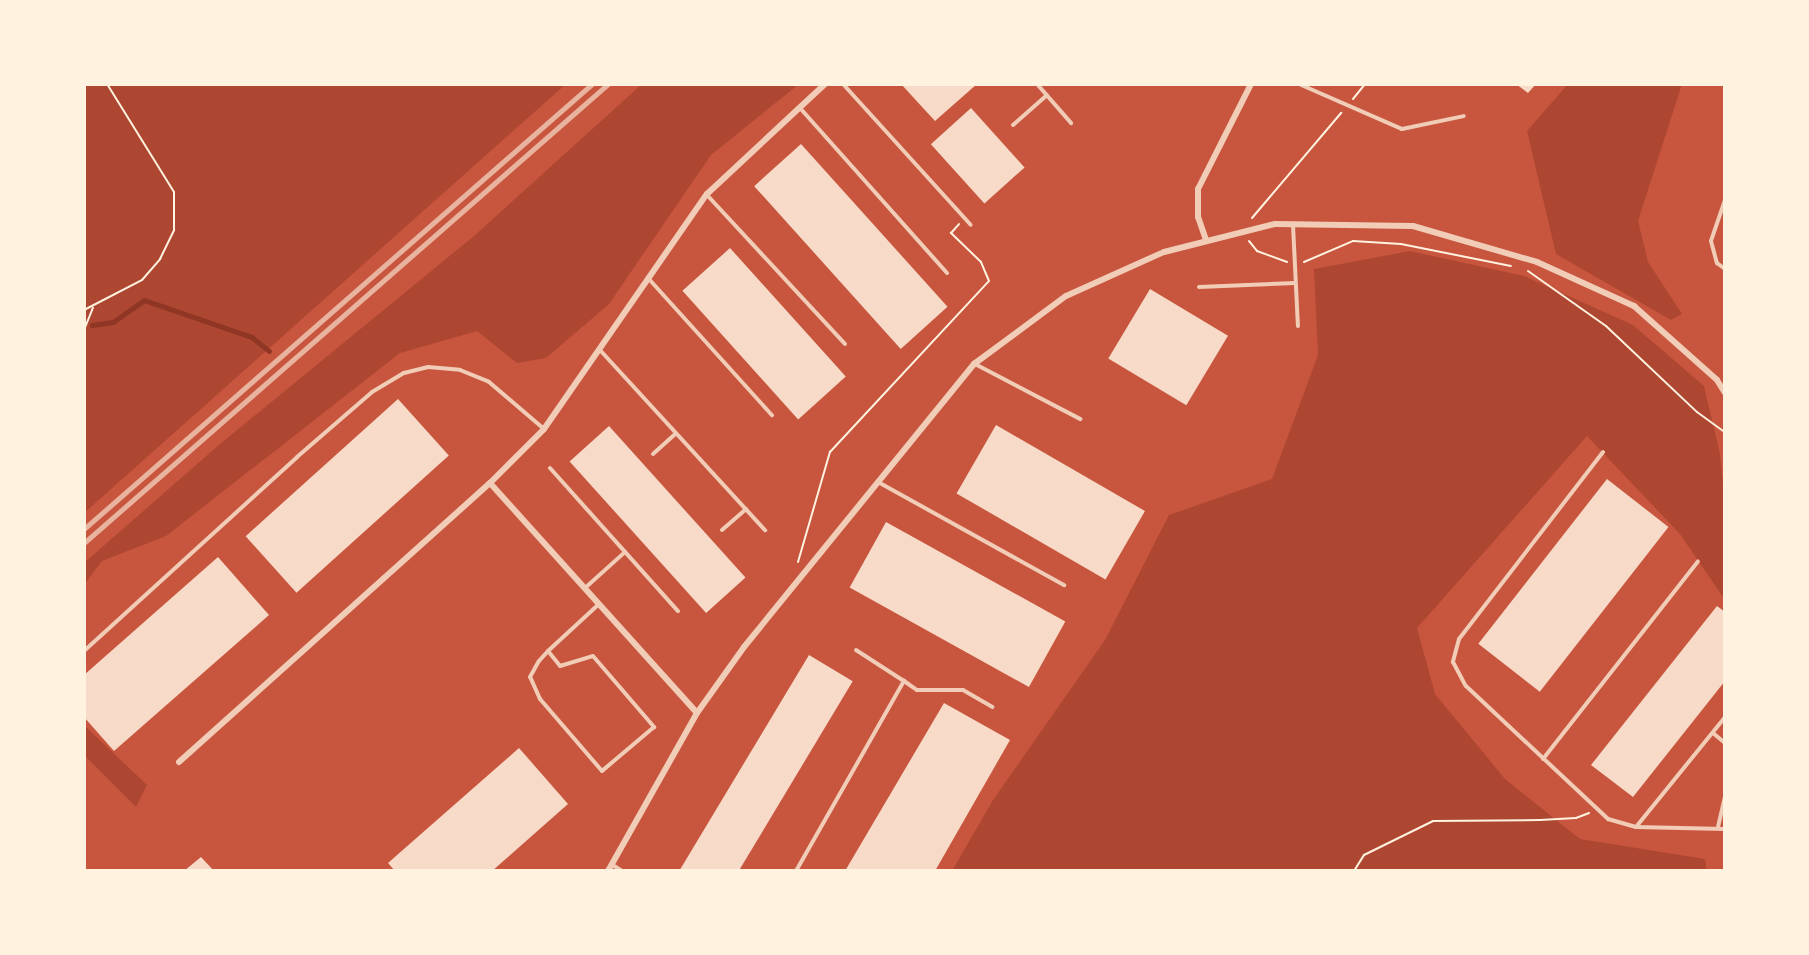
<!DOCTYPE html>
<style>
body{margin:0}
#map{position:relative;width:1809px;height:955px;overflow:hidden;background:#c8553d;font-family:Montserrat,sans-serif}
div>[style]{position:absolute}
.green>*{inset:0;background:#ae4732}
.stream>*{height:4.5px;margin:-2.25px;padding:0 2.25px;transform-origin:2.25px;border-radius:2.25px;background:#8f3625}
.building>*{inset:0;background:#f7dbc8;transform-origin:0 0}
.path>*{height:2px;margin:-1px;padding:0 1px;transform-origin:1px;border-radius:1px;background:#fff3e0}
.service>*{height:4px;margin:-2px;padding:0 2px;transform-origin:2px;border-radius:2px;background:#f1ccb7}
.minor>*{height:6px;margin:-3px;padding:0 3px;transform-origin:3px;border-radius:3px;background:#f1ccb7}
.rail>*{height:4.5px;margin:-2.25px;padding:0 2.25px;transform-origin:2.25px;border-radius:2.25px;background:#e9b49f}
span{translate:-50% -50%;white-space:nowrap;text-align:center;line-height:1.15;-webkit-text-stroke:4.5px #fff3e0;paint-order:stroke}
.frame{position:absolute;inset:0;border:86px solid #fff3e0;pointer-events:none}
</style>
<div id="map">
<div class="green">
<div style="clip-path:polygon(84px 84px,566px 84px,84px 513px)"></div>
<div style="clip-path:polygon(642px 84px,799px 84px,711px 155px,609px 304px,546px 358px,517px 363px,477px 331px,400px 353px,166px 536px,102px 561px,84px 585px,84px 563px,220px 444px,474px 236px)"></div>
<div style="clip-path:polygon(1568px 84px,1682px 84px,1638px 221px,1648px 262px,1682px 314px,1671px 320px,1556px 254px,1527px 131px)"></div>
<div style="clip-path:polygon(1410px 251px,1524px 276px,1633px 325px,1704px 386px,1720px 454px,1725px 504px,1725px 600px,1680px 534px,1587px 436px,1417px 628px,1435px 694px,1505px 779px,1580px 839px,1705px 859px,1707px 871px,952px 871px,993px 800px,1105px 640px,1169px 515px,1272px 479px,1318px 355px,1314px 269px)"></div>
<div style="clip-path:polygon(84px 725px,147px 785px,136px 807px,84px 755px)"></div>
</div>
<div class="stream">
<div style="left:92px;top:325px;width:21px;rotate:-8deg"></div>
<div style="left:113px;top:322px;width:38px;rotate:-35deg"></div>
<div style="left:144px;top:300px;width:114px;rotate:18.9deg"></div>
<div style="left:252px;top:337px;width:22px;rotate:39deg"></div>
</div>
<div class="building">
<div style="clip-path:polygon(901px 84px,977px 84px,935px 121px)"></div>
<div style="clip-path:polygon(1516px 84px,1536px 84px,1528px 93px)"></div>
<div style="left:971px;top:108px;width:80px;height:54px;rotate:48deg"></div>
<div style="left:801px;top:144px;width:219px;height:63px;rotate:48deg"></div>
<div style="left:730px;top:248px;width:173px;height:64px;rotate:48deg"></div>
<div style="left:1150px;top:289px;width:91px;height:81px;rotate:31deg"></div>
<div style="left:398px;top:399px;width:76px;height:205px;rotate:48deg"></div>
<div style="left:996px;top:425px;width:172px;height:79px;rotate:30deg"></div>
<div style="left:609px;top:426px;width:204px;height:53px;rotate:48deg"></div>
<div style="left:1607px;top:479px;width:78px;height:209px;rotate:38deg"></div>
<div style="left:886px;top:522px;width:205px;height:75px;rotate:29deg"></div>
<div style="clip-path:polygon(218px 557px,269px 615px,114px 751px,84px 717px,84px 675px)"></div>
<div style="clip-path:polygon(1717px 606px,1725px 612px,1725px 681px,1633px 797px,1591px 765px)"></div>
<div style="left:809px;top:655px;width:51px;height:250px;rotate:31deg"></div>
<div style="clip-path:polygon(944px 703px,1010px 740px,935px 871px,845px 871px)"></div>
<div style="clip-path:polygon(519px 748px,568px 804px,492px 871px,395px 871px,388px 863px)"></div>
<div style="clip-path:polygon(201px 857px,214px 871px,184px 871px)"></div>
</div>
<div class="path">
<div style="left:1353px;top:99px;width:19px;rotate:-51deg"></div>
<div style="left:1252px;top:218px;width:138px;rotate:-49.7deg"></div>
<div style="left:1249px;top:241px;width:13px;rotate:51deg"></div>
<div style="left:1257px;top:251px;width:32px;rotate:20deg"></div>
<div style="left:1304px;top:262px;width:53px;rotate:-23.2deg"></div>
<div style="left:1353px;top:241px;width:48px;rotate:3.6deg"></div>
<div style="left:1401px;top:244px;width:112px;rotate:11.3deg"></div>
<div style="left:1528px;top:271px;width:95px;rotate:35.2deg"></div>
<div style="left:1606px;top:326px;width:125px;rotate:43.4deg"></div>
<div style="left:1697px;top:412px;width:34px;rotate:36deg"></div>
<div style="left:84px;top:310px;width:65px;rotate:-27.3deg"></div>
<div style="left:142px;top:280px;width:28px;rotate:-49deg"></div>
<div style="left:160px;top:259px;width:32px;rotate:-64deg"></div>
<div style="left:174px;top:230px;width:38px;rotate:-90deg"></div>
<div style="left:174px;top:192px;width:127px;rotate:-121.8deg"></div>
<div style="left:84px;top:330px;width:24px;rotate:-68deg"></div>
<div style="left:798px;top:562px;width:115px;rotate:-73.8deg"></div>
<div style="left:830px;top:452px;width:233px;rotate:-47.1deg"></div>
<div style="left:989px;top:281px;width:21px;rotate:-113deg"></div>
<div style="left:981px;top:262px;width:42px;rotate:-136deg"></div>
<div style="left:951px;top:233px;width:12px;rotate:-48deg"></div>
<div style="left:1354px;top:871px;width:19px;rotate:-58deg"></div>
<div style="left:1364px;top:855px;width:77px;rotate:-26.2deg"></div>
<div style="left:1433px;top:821px;width:107px;rotate:-0.5deg"></div>
<div style="left:1540px;top:820px;width:36px;rotate:-3deg"></div>
<div style="left:1576px;top:818px;width:14px;rotate:-21deg"></div>
</div>
<div class="service">
<div style="left:843px;top:84px;width:190px;rotate:47.8deg"></div>
<div style="left:1037px;top:84px;width:52px;rotate:48.9deg"></div>
<div style="left:1299px;top:84px;width:112px;rotate:23.6deg"></div>
<div style="left:1402px;top:129px;width:63px;rotate:-11.8deg"></div>
<div style="left:800px;top:108px;width:221px;rotate:48.3deg"></div>
<div style="left:1013px;top:125px;width:45px;rotate:-41.4deg"></div>
<div style="left:707px;top:195px;width:203px;rotate:47.2deg"></div>
<div style="left:1725px;top:200px;width:43px;rotate:108.9deg"></div>
<div style="left:1711px;top:241px;width:23px;rotate:75deg"></div>
<div style="left:1717px;top:263px;width:10px;rotate:37deg"></div>
<div style="left:1293px;top:225px;width:101px;rotate:87.2deg"></div>
<div style="left:648px;top:278px;width:185px;rotate:47.9deg"></div>
<div style="left:1199px;top:287px;width:96px;rotate:-2.4deg"></div>
<div style="left:599px;top:349px;width:246px;rotate:47.5deg"></div>
<div style="left:975px;top:364px;width:119px;rotate:27.6deg"></div>
<div style="left:1603px;top:452px;width:236px;rotate:127.6deg"></div>
<div style="left:1459px;top:639px;width:24px;rotate:105deg"></div>
<div style="left:1453px;top:662px;width:27px;rotate:62deg"></div>
<div style="left:1466px;top:686px;width:195px;rotate:43.1deg"></div>
<div style="left:1608px;top:819px;width:29px;rotate:16deg"></div>
<div style="left:1636px;top:827px;width:89px;rotate:1.3deg"></div>
<div style="left:653px;top:454px;width:31px;rotate:-42deg"></div>
<div style="left:550px;top:468px;width:192px;rotate:48.2deg"></div>
<div style="left:878px;top:482px;width:213px;rotate:29deg"></div>
<div style="left:722px;top:530px;width:32px;rotate:-41deg"></div>
<div style="left:585px;top:588px;width:54px;rotate:-42deg"></div>
<div style="left:856px;top:650px;width:57px;rotate:32.9deg"></div>
<div style="left:84px;top:651px;width:288px;rotate:-42.3deg"></div>
<div style="left:297px;top:457px;width:99px;rotate:-40.9deg"></div>
<div style="left:372px;top:392px;width:37px;rotate:-31deg"></div>
<div style="left:404px;top:373px;width:25px;rotate:-14deg"></div>
<div style="left:428px;top:367px;width:32px;rotate:5deg"></div>
<div style="left:460px;top:370px;width:31px;rotate:22deg"></div>
<div style="left:489px;top:382px;width:72px;rotate:40.5deg"></div>
<div style="left:548px;top:651px;width:19px;rotate:51deg"></div>
<div style="left:560px;top:666px;width:34px;rotate:-17deg"></div>
<div style="left:593px;top:656px;width:94px;rotate:49.3deg"></div>
<div style="left:654px;top:727px;width:68px;rotate:139.8deg"></div>
<div style="left:602px;top:771px;width:95px;rotate:-130.7deg"></div>
<div style="left:540px;top:699px;width:24px;rotate:-114deg"></div>
<div style="left:530px;top:677px;width:18px;rotate:-61deg"></div>
<div style="left:539px;top:661px;width:13px;rotate:-48deg"></div>
<div style="left:548px;top:651px;width:69px;rotate:-42.7deg"></div>
<div style="left:1713px;top:733px;width:16px;rotate:40deg"></div>
<div style="left:1543px;top:759px;width:251px;rotate:-51.9deg"></div>
<div style="left:1636px;top:827px;width:141px;rotate:-51deg"></div>
<div style="left:1718px;top:827px;width:32px;rotate:-77deg"></div>
<div style="left:611px;top:864px;width:13px;rotate:32deg"></div>
<div style="left:796px;top:871px;width:219px;rotate:-60.4deg"></div>
<div style="left:904px;top:681px;width:16px;rotate:35deg"></div>
<div style="left:917px;top:690px;width:46px"></div>
<div style="left:963px;top:690px;width:34px;rotate:30deg"></div>
</div>
<div class="minor">
<div style="left:1206px;top:240px;width:24px;rotate:-109deg"></div>
<div style="left:1198px;top:217px;width:28px;rotate:-90deg"></div>
<div style="left:1198px;top:189px;width:118px;rotate:-63.2deg"></div>
<div style="left:490px;top:483px;width:309px;rotate:48deg"></div>
<div style="left:179px;top:762px;width:418px;rotate:-41.9deg"></div>
<div style="left:490px;top:483px;width:76px;rotate:-45deg"></div>
<div style="left:544px;top:429px;width:286px;rotate:-55.3deg"></div>
<div style="left:707px;top:194px;width:161px;rotate:-43deg"></div>
<div style="left:608px;top:871px;width:181px;rotate:-60.6deg"></div>
<div style="left:697px;top:713px;width:81px;rotate:-54.5deg"></div>
<div style="left:744px;top:647px;width:365px;rotate:-50.9deg"></div>
<div style="left:974px;top:364px;width:114px;rotate:-36.5deg"></div>
<div style="left:1066px;top:296px;width:107px;rotate:-24.2deg"></div>
<div style="left:1164px;top:252px;width:114px;rotate:-14.2deg"></div>
<div style="left:1275px;top:224px;width:138px;rotate:0.8deg"></div>
<div style="left:1413px;top:226px;width:129px;rotate:16.2deg"></div>
<div style="left:1537px;top:262px;width:107px;rotate:24.4deg"></div>
<div style="left:1634px;top:306px;width:111px;rotate:41.7deg"></div>
<div style="left:1717px;top:380px;width:15px;rotate:58deg"></div>
</div>
<div class="rail">
<div style="left:84px;top:529px;width:675px;rotate:-41.22deg"></div>
<div style="left:84px;top:543px;width:697px;rotate:-41.22deg"></div>
</div>
<div class="frame"></div>
</div>
